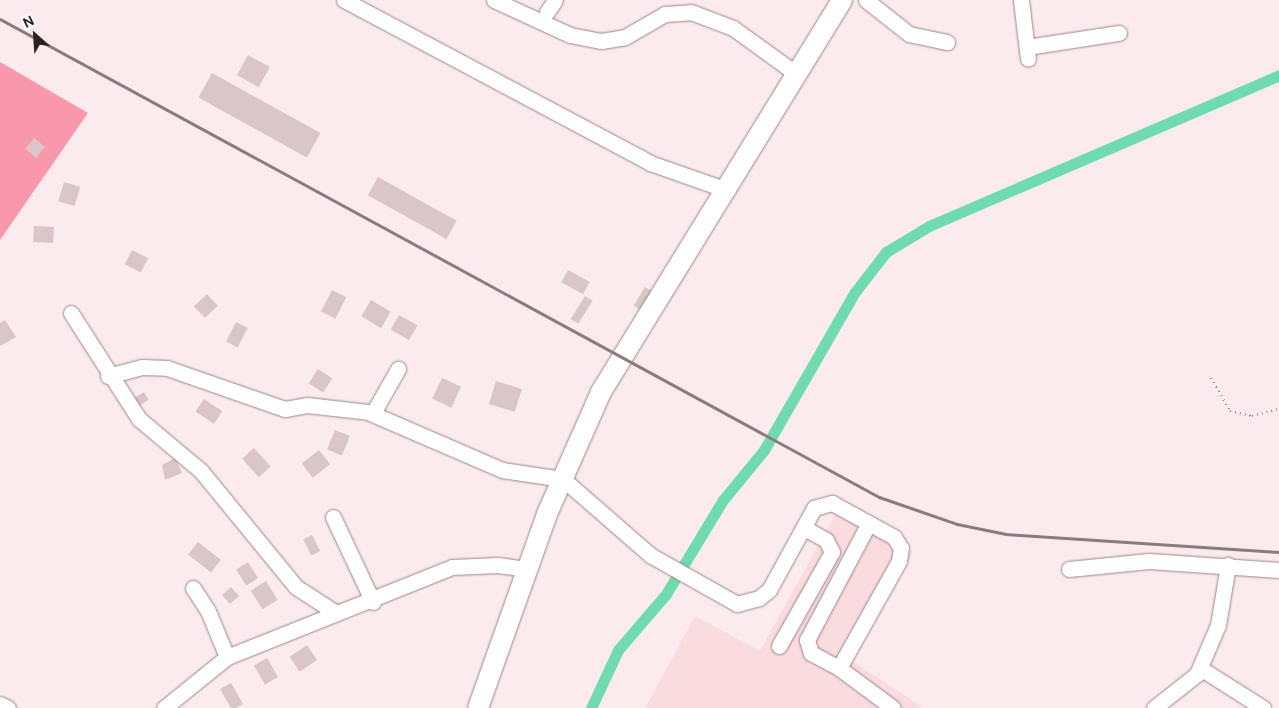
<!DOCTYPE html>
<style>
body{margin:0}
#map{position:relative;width:1279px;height:708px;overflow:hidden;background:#fcebee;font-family:"DM Sans",sans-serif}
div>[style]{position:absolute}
.built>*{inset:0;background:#f9dbe0}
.forest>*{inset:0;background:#f998ad}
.canal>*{height:11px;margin:-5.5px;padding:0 5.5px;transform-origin:5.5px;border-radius:5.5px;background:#6fdbb0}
.building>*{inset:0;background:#dac5c9;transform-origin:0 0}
.path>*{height:2px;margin-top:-1px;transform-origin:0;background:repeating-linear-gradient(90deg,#8d8183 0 1px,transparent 0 5px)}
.roads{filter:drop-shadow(0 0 1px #9a878a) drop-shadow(0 0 1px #9a878a)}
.minor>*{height:15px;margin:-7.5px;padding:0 7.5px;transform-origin:7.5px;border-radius:7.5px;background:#fff}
.major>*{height:20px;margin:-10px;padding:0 10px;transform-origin:10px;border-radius:10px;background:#fff}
.rail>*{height:3px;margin:-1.5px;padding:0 1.5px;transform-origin:1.5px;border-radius:1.5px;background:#887c7e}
span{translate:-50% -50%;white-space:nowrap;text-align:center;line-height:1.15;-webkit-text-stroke:4.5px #fff;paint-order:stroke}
.north{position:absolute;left:10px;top:10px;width:50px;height:50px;-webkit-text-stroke:4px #fff;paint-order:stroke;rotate:334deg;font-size:14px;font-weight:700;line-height:20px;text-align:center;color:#292122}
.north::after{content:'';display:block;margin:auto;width:18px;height:22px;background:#292122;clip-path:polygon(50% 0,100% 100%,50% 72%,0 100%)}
</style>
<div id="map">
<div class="built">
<div style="clip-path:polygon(837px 511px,913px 552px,852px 661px,924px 708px,645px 708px,695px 616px,760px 651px)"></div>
</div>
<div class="forest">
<div style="clip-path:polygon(0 62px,88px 113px,0 240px)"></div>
</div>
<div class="canal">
<div style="left:591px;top:708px;width:64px;rotate:-65deg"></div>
<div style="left:618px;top:650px;width:74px;rotate:-49.4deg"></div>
<div style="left:666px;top:594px;width:110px;rotate:-58.8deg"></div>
<div style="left:723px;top:500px;width:65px;rotate:-50.6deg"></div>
<div style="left:764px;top:450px;width:182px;rotate:-60.1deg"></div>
<div style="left:855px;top:292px;width:51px;rotate:-52.2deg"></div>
<div style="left:886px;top:252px;width:50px;rotate:-31.2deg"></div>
<div style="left:929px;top:226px;width:381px;rotate:-23.3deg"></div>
</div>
<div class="building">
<div style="left:248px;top:55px;width:25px;height:23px;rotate:29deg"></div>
<div style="left:212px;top:73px;width:124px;height:28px;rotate:29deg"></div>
<div style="left:34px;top:138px;width:14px;height:14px;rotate:39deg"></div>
<div style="left:378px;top:177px;width:90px;height:21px;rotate:29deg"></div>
<div style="left:64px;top:182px;width:17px;height:20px;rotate:17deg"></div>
<div style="left:34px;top:226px;width:20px;height:16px;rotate:3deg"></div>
<div style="left:132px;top:250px;width:18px;height:16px;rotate:27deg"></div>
<div style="left:568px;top:270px;width:25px;height:14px;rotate:29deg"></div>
<div style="left:645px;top:287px;width:12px;height:22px;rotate:31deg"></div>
<div style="left:332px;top:290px;width:16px;height:24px;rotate:27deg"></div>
<div style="left:207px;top:294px;width:16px;height:18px;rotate:47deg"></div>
<div style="left:585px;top:296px;width:9px;height:27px;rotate:32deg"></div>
<div style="left:371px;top:300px;width:23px;height:19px;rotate:31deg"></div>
<div style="left:399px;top:315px;width:21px;height:17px;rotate:29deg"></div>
<div style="clip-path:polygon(5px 320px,16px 337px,0 346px,0 323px)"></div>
<div style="left:236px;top:322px;width:13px;height:22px;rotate:27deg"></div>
<div style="left:318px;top:369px;width:17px;height:17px;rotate:33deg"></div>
<div style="left:442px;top:378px;width:21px;height:23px;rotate:25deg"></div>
<div style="left:496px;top:381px;width:27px;height:24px;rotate:17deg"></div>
<div style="left:144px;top:392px;width:9px;height:11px;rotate:58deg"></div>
<div style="left:204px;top:399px;width:22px;height:15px;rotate:34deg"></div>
<div style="left:335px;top:430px;width:16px;height:21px;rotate:22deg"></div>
<div style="left:254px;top:448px;width:25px;height:16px;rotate:48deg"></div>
<div style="left:319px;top:450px;width:18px;height:22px;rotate:52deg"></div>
<div style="clip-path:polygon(175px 458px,182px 473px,165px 480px,162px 465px)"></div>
<div style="left:312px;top:535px;width:18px;height:10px;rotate:63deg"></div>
<div style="left:198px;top:542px;width:29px;height:16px;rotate:38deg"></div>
<div style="left:248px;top:562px;width:19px;height:14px;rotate:58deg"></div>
<div style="left:266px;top:581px;width:22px;height:18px;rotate:58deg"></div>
<div style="left:231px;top:587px;width:12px;height:12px;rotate:48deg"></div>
<div style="left:307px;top:645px;width:18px;height:21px;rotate:56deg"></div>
<div style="left:267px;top:658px;width:22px;height:15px;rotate:60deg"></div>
<div style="clip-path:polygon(231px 683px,243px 704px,236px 708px,231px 708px,220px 689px)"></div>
</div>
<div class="path">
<div style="left:1211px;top:378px;width:38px;rotate:60deg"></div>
<div style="left:1230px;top:411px;width:23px;rotate:13deg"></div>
<div style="left:1252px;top:416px;width:28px;rotate:-15deg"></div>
</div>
<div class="roads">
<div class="minor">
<div style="left:344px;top:0;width:347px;rotate:28deg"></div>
<div style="left:650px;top:163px;width:82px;rotate:19.3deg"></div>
<div style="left:494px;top:0;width:84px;rotate:24.7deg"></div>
<div style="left:570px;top:35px;width:32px;rotate:11deg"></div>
<div style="left:601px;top:41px;width:24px;rotate:-9deg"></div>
<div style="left:625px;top:37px;width:46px;rotate:-29.9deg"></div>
<div style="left:665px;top:14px;width:26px;rotate:-4deg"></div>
<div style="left:691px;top:12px;width:45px;rotate:20.9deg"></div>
<div style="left:733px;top:28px;width:80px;rotate:35.9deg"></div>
<div style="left:866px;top:0;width:55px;rotate:38.3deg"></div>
<div style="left:909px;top:34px;width:39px;rotate:12deg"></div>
<div style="left:1021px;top:0;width:59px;rotate:83.2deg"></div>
<div style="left:547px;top:12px;width:14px;rotate:-56deg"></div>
<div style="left:1027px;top:47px;width:93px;rotate:-8.7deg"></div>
<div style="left:71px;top:313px;width:126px;rotate:57.3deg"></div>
<div style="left:139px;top:419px;width:81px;rotate:40deg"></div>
<div style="left:201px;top:471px;width:150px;rotate:50.7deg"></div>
<div style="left:296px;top:587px;width:48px;rotate:33deg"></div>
<div style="left:108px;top:376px;width:35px;rotate:-15deg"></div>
<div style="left:142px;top:367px;width:25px;rotate:2deg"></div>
<div style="left:167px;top:368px;width:125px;rotate:19.2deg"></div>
<div style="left:285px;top:409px;width:22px;rotate:-10deg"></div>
<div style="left:307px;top:405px;width:61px;rotate:6.5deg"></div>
<div style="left:368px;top:412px;width:146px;rotate:23.4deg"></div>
<div style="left:502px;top:470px;width:62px;rotate:8.4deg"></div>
<div style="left:563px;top:479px;width:116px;rotate:41.1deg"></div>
<div style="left:650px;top:555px;width:100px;rotate:29.4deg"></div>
<div style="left:737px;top:604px;width:23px;rotate:-15deg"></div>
<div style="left:759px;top:598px;width:13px;rotate:-39deg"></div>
<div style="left:769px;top:590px;width:94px;rotate:-61.2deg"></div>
<div style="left:814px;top:508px;width:19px;rotate:-16deg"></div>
<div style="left:832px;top:503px;width:71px;rotate:28.7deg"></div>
<div style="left:894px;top:537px;width:13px;rotate:58deg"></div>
<div style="left:901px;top:548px;width:13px;rotate:99deg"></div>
<div style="left:899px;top:561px;width:123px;rotate:119.3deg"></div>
<div style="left:839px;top:668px;width:67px;rotate:36.5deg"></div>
<div style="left:373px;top:413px;width:51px;rotate:-60.4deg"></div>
<div style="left:333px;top:517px;width:94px;rotate:64.8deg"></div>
<div style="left:1069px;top:569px;width:80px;rotate:-5.7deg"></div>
<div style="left:1149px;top:561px;width:130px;rotate:4deg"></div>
<div style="left:193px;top:588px;width:27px;rotate:57deg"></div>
<div style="left:208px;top:611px;width:50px;rotate:67.6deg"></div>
<div style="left:779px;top:646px;width:108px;rotate:-60.6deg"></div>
<div style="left:832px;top:552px;width:13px;rotate:-117deg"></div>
<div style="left:826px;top:540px;width:26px;rotate:-151deg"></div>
<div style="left:839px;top:668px;width:32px;rotate:-152deg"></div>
<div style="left:811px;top:653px;width:14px;rotate:-107deg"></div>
<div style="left:807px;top:640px;width:132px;rotate:-62.1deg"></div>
<div style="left:1200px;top:668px;width:75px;rotate:32.4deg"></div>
<div style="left:0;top:704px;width:9px;rotate:27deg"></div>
<div style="left:164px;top:708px;width:81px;rotate:-39deg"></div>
<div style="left:227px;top:657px;width:242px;rotate:-21.8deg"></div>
<div style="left:452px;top:567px;width:46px;rotate:-2.5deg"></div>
<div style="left:498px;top:565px;width:28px;rotate:8deg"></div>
<div style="left:1154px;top:708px;width:55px;rotate:-38.3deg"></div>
<div style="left:1197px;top:674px;width:53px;rotate:-66.8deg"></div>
<div style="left:1218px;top:625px;width:61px;rotate:-80.5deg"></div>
</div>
<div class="major">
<div style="left:478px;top:708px;width:206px;rotate:-70.4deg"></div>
<div style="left:547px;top:514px;width:133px;rotate:-66.1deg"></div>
<div style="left:601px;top:392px;width:460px;rotate:-58.4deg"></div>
</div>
</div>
<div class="rail">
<div style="left:0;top:19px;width:1001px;rotate:28.54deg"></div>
<div style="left:879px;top:497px;width:83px;rotate:19.1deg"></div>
<div style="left:957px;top:524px;width:50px;rotate:11.5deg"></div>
<div style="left:1006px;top:534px;width:274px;rotate:3.8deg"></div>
</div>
<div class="north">N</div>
</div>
